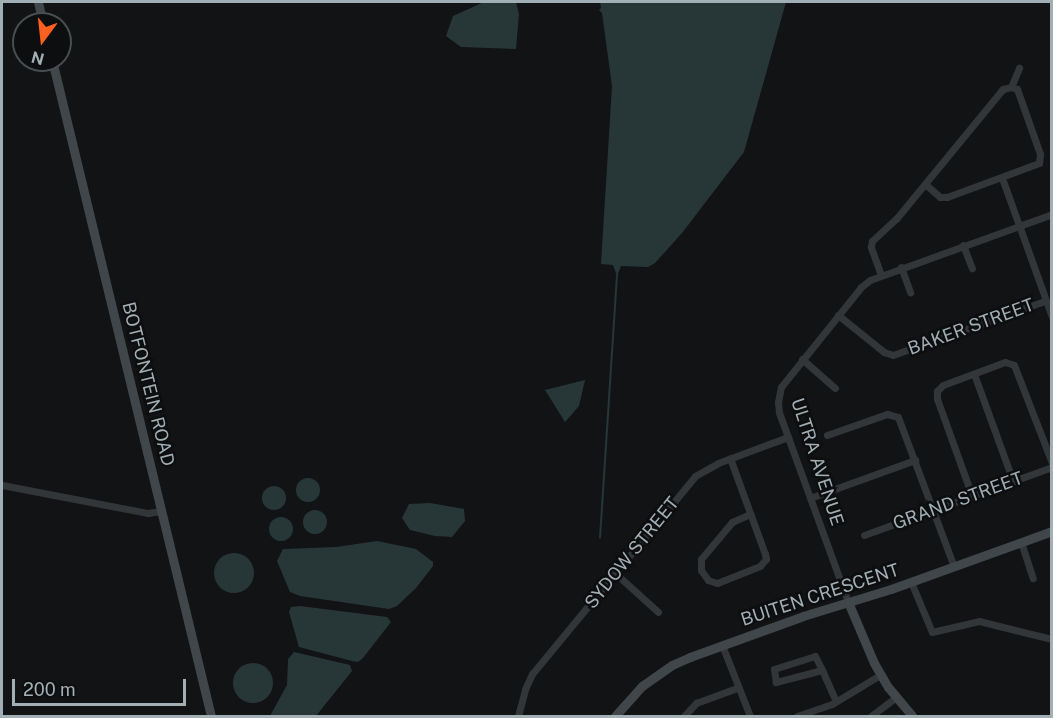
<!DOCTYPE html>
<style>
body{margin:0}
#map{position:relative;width:1053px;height:718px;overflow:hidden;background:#121314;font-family:"Public Sans",sans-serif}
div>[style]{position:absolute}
.water>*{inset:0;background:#273738}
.round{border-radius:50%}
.stream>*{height:1.5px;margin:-0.75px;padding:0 0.75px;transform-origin:0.75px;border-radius:0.75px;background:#273738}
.street>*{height:7px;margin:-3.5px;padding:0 3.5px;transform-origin:3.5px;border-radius:3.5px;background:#333639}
.secondary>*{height:9px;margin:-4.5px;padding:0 4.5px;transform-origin:4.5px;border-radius:4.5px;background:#404649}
span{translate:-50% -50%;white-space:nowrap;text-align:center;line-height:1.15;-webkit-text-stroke:5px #0d0e0f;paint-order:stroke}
.street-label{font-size:18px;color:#a2afb5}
.frame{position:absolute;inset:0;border:3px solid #a2afb5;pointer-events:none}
.north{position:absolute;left:12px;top:12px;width:60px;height:60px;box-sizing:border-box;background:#0d0e0f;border:2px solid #494e51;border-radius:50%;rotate:195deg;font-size:16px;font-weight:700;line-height:24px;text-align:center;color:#a2afb5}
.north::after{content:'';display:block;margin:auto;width:21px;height:27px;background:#ff5f1f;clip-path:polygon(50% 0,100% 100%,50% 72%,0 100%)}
.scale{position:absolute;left:12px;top:679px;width:174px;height:27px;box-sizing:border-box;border:3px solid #a2afb5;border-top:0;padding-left:8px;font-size:18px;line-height:21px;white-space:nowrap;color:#a2afb5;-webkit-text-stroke:4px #0d0e0f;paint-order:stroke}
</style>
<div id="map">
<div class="water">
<div style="clip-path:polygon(484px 2px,516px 2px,519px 14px,516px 49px,461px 47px,446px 36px,453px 16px)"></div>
<div style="clip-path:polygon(600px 2px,786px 2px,744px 152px,682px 233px,655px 263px,648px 267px,621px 266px,617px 276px,613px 265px,601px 264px,612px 86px,602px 13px,599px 10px,601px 8px)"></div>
<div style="clip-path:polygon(585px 380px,579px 406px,565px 422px,545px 390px)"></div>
<div class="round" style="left:296px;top:478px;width:24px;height:24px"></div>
<div class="round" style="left:262px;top:486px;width:24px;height:24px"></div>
<div style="clip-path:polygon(430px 503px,464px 509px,465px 521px,452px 537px,435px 536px,410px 530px,402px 518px,409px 504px)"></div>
<div class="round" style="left:303px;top:510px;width:24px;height:24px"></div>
<div class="round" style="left:269px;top:517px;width:24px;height:24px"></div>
<div style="clip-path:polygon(377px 541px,416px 549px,433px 562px,433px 566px,416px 588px,397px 606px,389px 609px,300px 596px,290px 592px,277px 561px,283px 549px,336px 547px)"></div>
<div class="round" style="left:214px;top:553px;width:40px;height:40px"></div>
<div style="clip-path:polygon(300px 606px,387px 617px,391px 622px,363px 658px,358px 662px,352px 661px,299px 647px,289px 612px,291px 607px)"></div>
<div style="clip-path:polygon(294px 652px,350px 665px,352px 671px,316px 716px,270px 716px,287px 685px,288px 659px)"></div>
<div class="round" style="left:233px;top:663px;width:40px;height:40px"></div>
</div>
<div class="stream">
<div style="left:600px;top:538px;width:263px;rotate:-86.3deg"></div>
</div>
<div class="street">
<div style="left:1011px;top:87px;width:21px;rotate:-67deg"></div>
<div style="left:1002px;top:178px;width:148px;rotate:70.2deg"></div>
<div style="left:963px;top:245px;width:25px;rotate:69deg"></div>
<div style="left:901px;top:267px;width:27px;rotate:70deg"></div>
<div style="left:881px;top:275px;width:30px;rotate:-110deg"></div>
<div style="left:871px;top:247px;width:6px;rotate:-81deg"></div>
<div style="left:872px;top:241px;width:33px;rotate:-43deg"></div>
<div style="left:896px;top:219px;width:166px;rotate:-50.6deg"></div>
<div style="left:1001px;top:91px;width:3px;rotate:-45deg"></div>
<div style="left:1003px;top:89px;width:8px;rotate:-14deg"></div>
<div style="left:1011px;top:87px;width:6px;rotate:18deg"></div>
<div style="left:1017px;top:89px;width:69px;rotate:70.5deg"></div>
<div style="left:1040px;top:154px;width:9px;rotate:96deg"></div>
<div style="left:1039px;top:163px;width:98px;rotate:159.7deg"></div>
<div style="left:947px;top:197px;width:7px;rotate:180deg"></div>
<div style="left:940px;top:197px;width:20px;rotate:-139deg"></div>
<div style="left:838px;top:315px;width:59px;rotate:38.8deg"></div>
<div style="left:884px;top:352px;width:9px;rotate:18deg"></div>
<div style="left:893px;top:355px;width:161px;rotate:-19.6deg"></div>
<div style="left:802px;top:359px;width:44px;rotate:41.3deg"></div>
<div style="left:974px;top:374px;width:114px;rotate:70deg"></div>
<div style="left:827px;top:435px;width:64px;rotate:-19.3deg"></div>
<div style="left:887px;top:414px;width:11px;rotate:15deg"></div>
<div style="left:898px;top:417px;width:160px;rotate:69.5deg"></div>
<div style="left:730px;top:458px;width:102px;rotate:70deg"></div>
<div style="left:765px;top:554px;width:5px;rotate:79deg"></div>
<div style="left:766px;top:559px;width:9px;rotate:131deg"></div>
<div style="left:760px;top:566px;width:46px;rotate:158.4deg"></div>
<div style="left:717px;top:583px;width:9px;rotate:-162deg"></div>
<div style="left:708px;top:580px;width:12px;rotate:-125deg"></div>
<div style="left:701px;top:570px;width:11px;rotate:-90deg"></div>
<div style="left:701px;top:559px;width:48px;rotate:-50deg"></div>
<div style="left:732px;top:522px;width:20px;rotate:-24deg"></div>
<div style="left:2px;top:485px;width:149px;rotate:10.9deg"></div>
<div style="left:148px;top:513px;width:13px;rotate:-9deg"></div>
<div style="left:972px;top:496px;width:103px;rotate:-109.8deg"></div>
<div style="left:937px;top:399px;width:8px;rotate:-90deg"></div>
<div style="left:937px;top:391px;width:8px;rotate:-45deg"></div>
<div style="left:943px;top:385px;width:66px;rotate:-20.4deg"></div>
<div style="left:1005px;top:362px;width:9px;rotate:18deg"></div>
<div style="left:1014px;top:365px;width:105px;rotate:68.8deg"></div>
<div style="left:810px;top:498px;width:112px;rotate:-19.9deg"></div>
<div style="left:864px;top:535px;width:200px;rotate:-19.9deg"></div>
<div style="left:1021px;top:542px;width:38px;rotate:72deg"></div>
<div style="left:615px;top:573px;width:58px;rotate:42.2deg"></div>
<div style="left:911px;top:582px;width:54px;rotate:67.2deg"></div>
<div style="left:932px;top:632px;width:48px;rotate:-13.2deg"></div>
<div style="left:979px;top:621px;width:75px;rotate:13.9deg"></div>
<div style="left:848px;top:602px;width:202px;rotate:-110deg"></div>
<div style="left:779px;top:412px;width:10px;rotate:-96deg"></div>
<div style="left:778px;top:402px;width:15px;rotate:-79deg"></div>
<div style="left:781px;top:387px;width:128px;rotate:-51.3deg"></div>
<div style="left:861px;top:287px;width:11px;rotate:-38deg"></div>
<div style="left:870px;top:280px;width:194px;rotate:-19.9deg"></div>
<div style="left:722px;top:645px;width:76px;rotate:68.5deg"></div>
<div style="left:815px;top:656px;width:16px;rotate:63deg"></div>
<div style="left:822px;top:670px;width:48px;rotate:165.4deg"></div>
<div style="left:776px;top:682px;width:13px;rotate:-99deg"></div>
<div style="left:774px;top:669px;width:43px;rotate:-17.6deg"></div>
<div style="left:822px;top:670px;width:34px;rotate:66deg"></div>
<div style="left:518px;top:716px;width:28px;rotate:-75deg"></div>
<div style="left:525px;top:689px;width:17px;rotate:-65deg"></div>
<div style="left:532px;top:674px;width:256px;rotate:-50.5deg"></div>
<div style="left:695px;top:476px;width:26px;rotate:-29deg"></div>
<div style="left:718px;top:463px;width:75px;rotate:-20.4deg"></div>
<div style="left:684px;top:716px;width:18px;rotate:-47deg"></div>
<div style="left:696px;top:703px;width:44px;rotate:-20.1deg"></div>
<div style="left:797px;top:716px;width:37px;rotate:-19deg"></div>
<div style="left:832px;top:704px;width:56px;rotate:-31.1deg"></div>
<div style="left:871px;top:716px;width:31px;rotate:-37deg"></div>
</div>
<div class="secondary">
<div style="left:38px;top:2px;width:23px;rotate:77deg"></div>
<div style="left:52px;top:60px;width:675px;rotate:76.38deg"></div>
<div style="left:848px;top:602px;width:66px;rotate:66.9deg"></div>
<div style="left:874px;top:663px;width:28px;rotate:60deg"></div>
<div style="left:888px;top:687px;width:38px;rotate:50deg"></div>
<div style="left:615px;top:716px;width:40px;rotate:-48deg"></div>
<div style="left:642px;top:686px;width:37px;rotate:-35deg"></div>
<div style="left:672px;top:665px;width:20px;rotate:-24deg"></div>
<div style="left:690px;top:657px;width:120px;rotate:-19.9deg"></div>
<div style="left:803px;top:616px;width:92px;rotate:-17.1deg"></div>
<div style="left:891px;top:589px;width:171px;rotate:-19.8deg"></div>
</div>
<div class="street-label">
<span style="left:971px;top:327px;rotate:-20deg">BAKER STREET</span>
<span style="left:148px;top:384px;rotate:76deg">BOTFONTEIN ROAD</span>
<span style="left:817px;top:462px;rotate:72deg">ULTRA AVENUE</span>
<span style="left:958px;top:501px;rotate:-20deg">GRAND STREET</span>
<span style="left:632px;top:553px;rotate:-51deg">SYDOW STREET</span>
<span style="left:820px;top:595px;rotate:-18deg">BUITEN CRESCENT</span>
</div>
<div class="frame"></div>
<div class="north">N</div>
<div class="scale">200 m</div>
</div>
